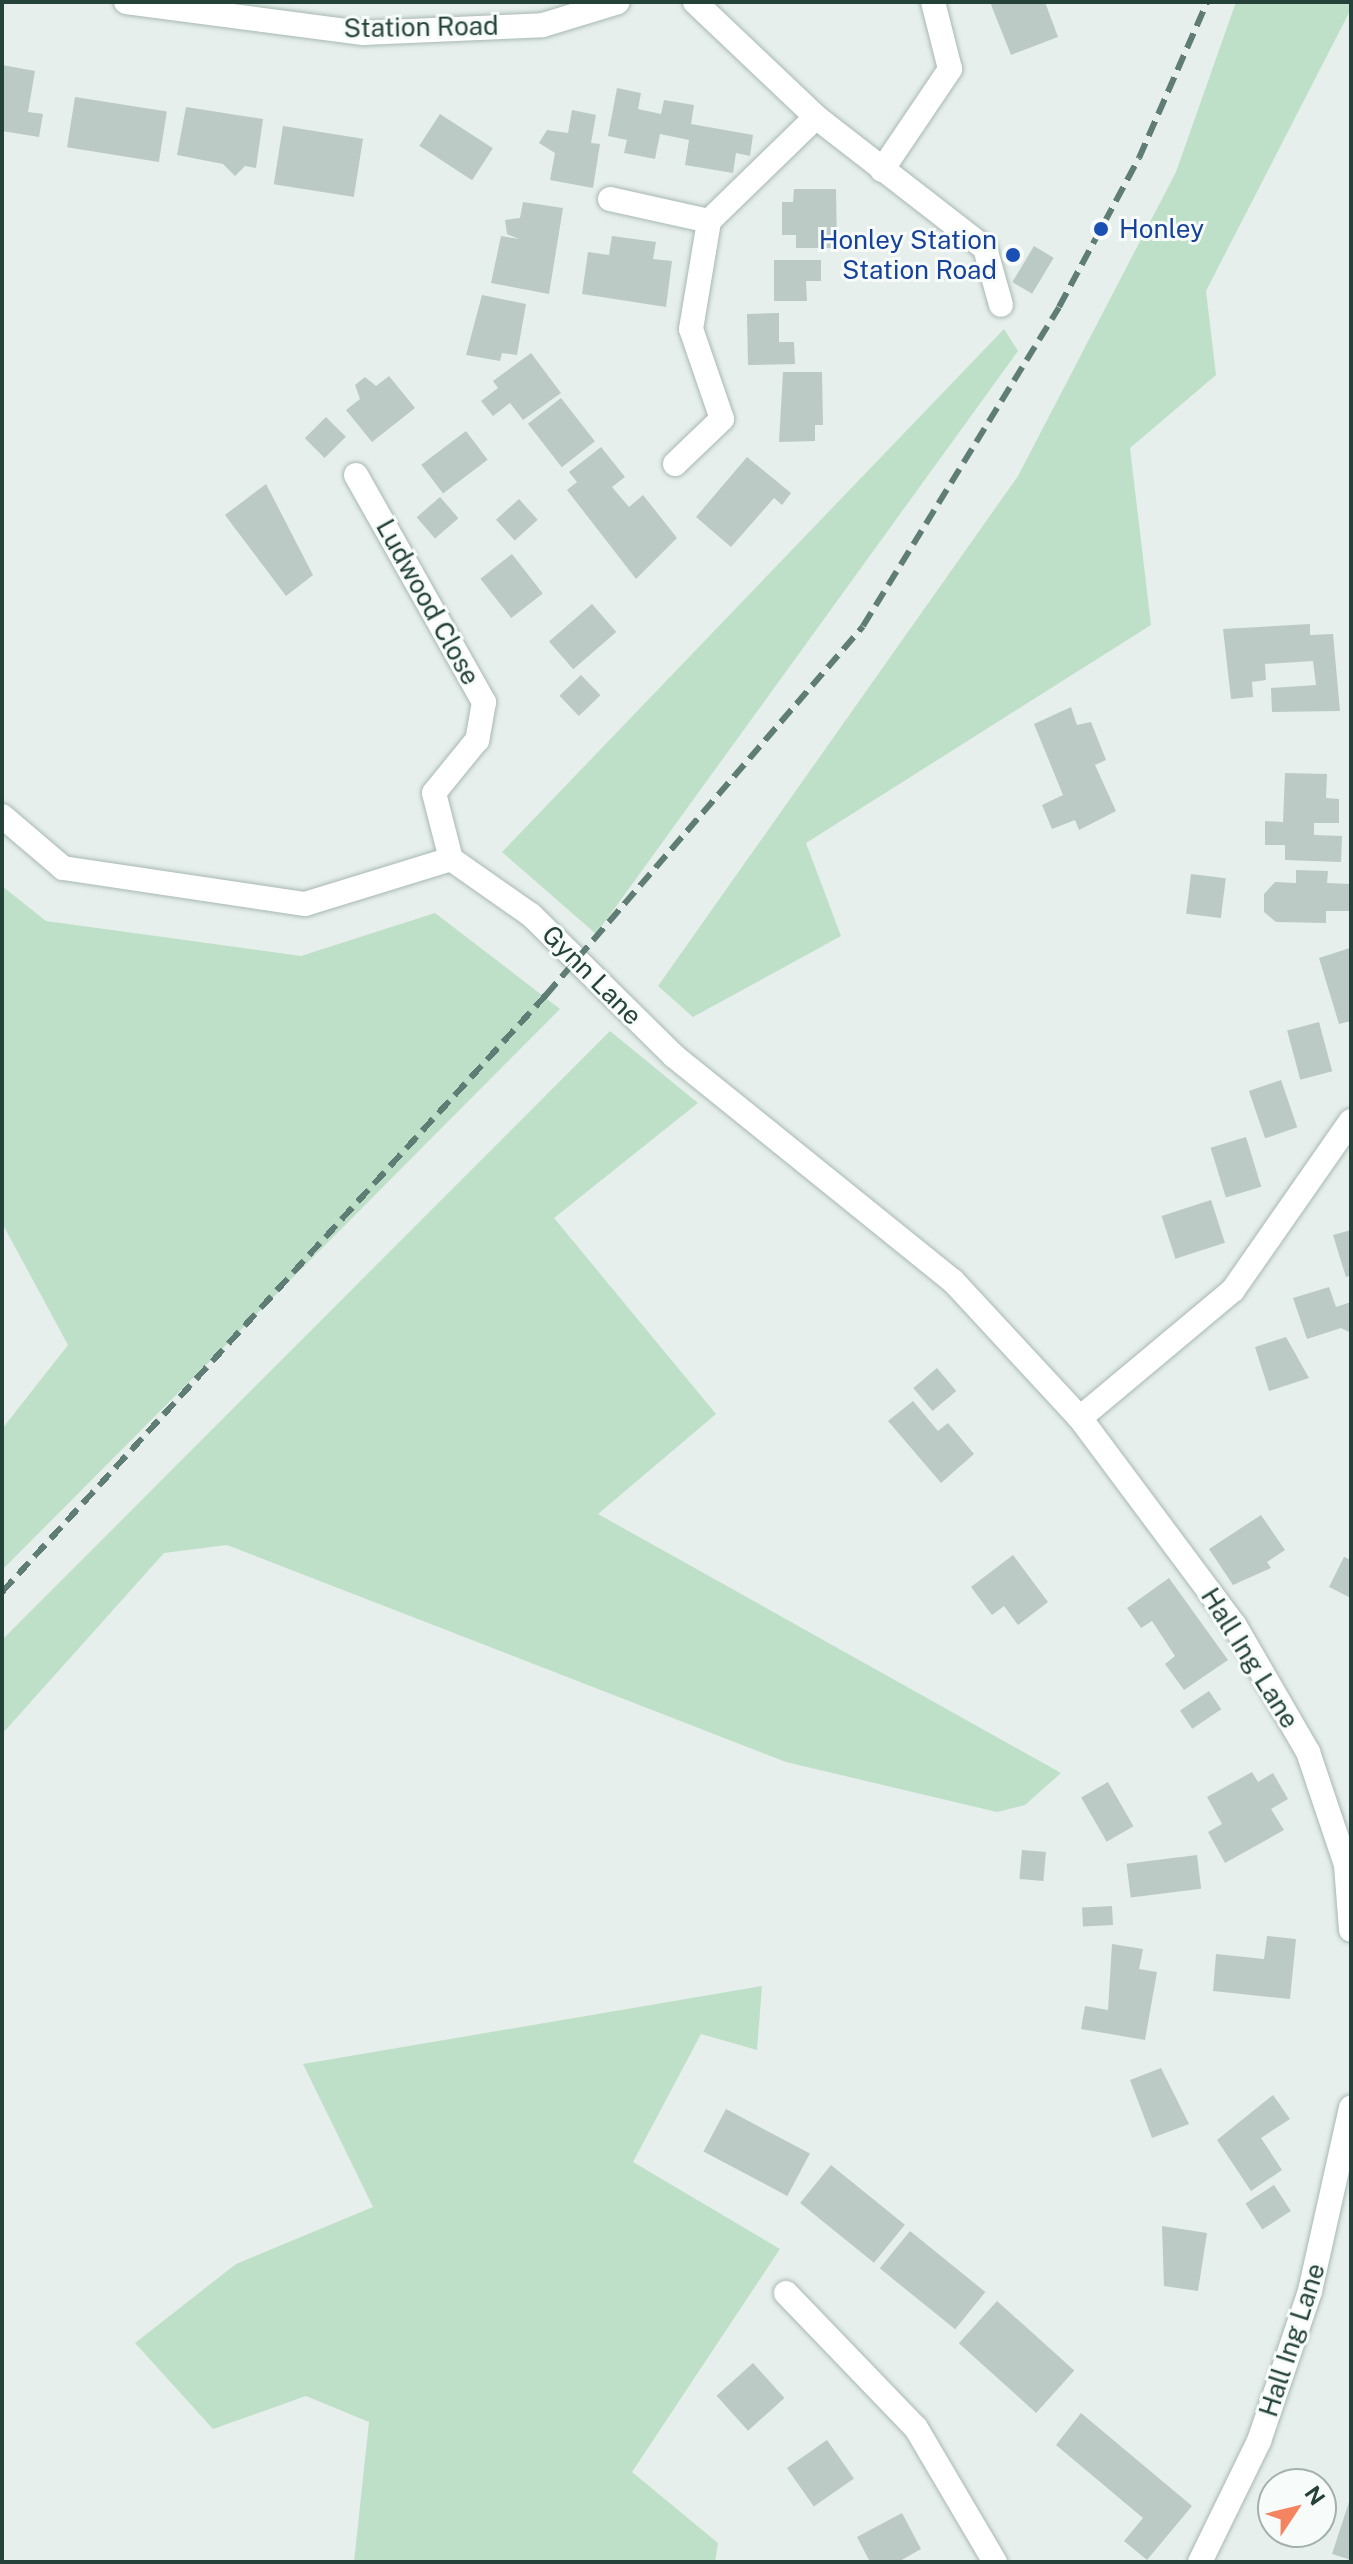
<!DOCTYPE html>
<style>
body{margin:0}
#map{position:relative;width:1353px;height:2564px;overflow:hidden;background:#e6efeb;font-family:"Public Sans",sans-serif}
div>[style]{position:absolute}
.green>*{inset:0;background:#bfe0c8}
.building>*{inset:0;background:#bbcac4;transform-origin:0 0}
.roads{filter:drop-shadow(0 0 2px #a8b8b2) drop-shadow(0 0 2px #a8b8b2)}
.minor>*{height:24px;margin:-12px;padding:0 12px;transform-origin:12px;border-radius:12px;background:#fff}
.rail>*{height:6px;margin-top:-3px;transform-origin:0;background:repeating-linear-gradient(90deg,#5f7d75 0 16px,transparent 0 24px)}
.dots>*{width:22px;height:22px;translate:-50% -50%;box-sizing:border-box;border:4px solid #f7fbf9;border-radius:50%}
span{translate:-50% -50%;white-space:nowrap;text-align:center;line-height:1.15;-webkit-text-stroke:6px #f7fbf9;paint-order:stroke}
.street-label{font-size:26px;color:#24423a}
.transit-label{font-size:26px;color:#164399}
.left{translate:0 -50%;text-align:left}
.right{translate:-100% -50%;text-align:right}
.frame{position:absolute;inset:0;border:4px solid #24423a;pointer-events:none}
.north{position:absolute;left:1257px;top:2468px;width:80px;height:80px;box-sizing:border-box;background:#f7fbf9;border:2px solid #a3b1ad;border-radius:50%;rotate:55deg;font-size:22px;font-weight:700;line-height:32px;text-align:center;color:#24423a}
.north::after{content:'';display:block;margin:auto;width:28px;height:36px;background:#f4845f;clip-path:polygon(50% 0,100% 100%,50% 72%,0 100%)}
</style>
<div id="map">
<div class="green">
<div style="clip-path:polygon(1236px 2px,1351px 2px,1351px 9px,1206px 291px,1216px 375px,1130px 448px,1151px 625px,806px 843px,841px 936px,693px 1017px,658px 986px,1018px 476px,1176px 172px)"></div>
<div style="clip-path:polygon(1004px 329px,1018px 351px,596px 934px,502px 852px)"></div>
<div style="clip-path:polygon(2px 886px,46px 921px,301px 956px,435px 913px,560px 1009px,2px 1570px,2px 1429px,68px 1345px,2px 1223px)"></div>
<div style="clip-path:polygon(610px 1031px,698px 1103px,554px 1218px,716px 1414px,598px 1514px,1061px 1773px,1025px 1805px,997px 1812px,786px 1762px,227px 1545px,164px 1553px,2px 1734px,2px 1640px)"></div>
<div style="clip-path:polygon(762px 1986px,757px 2050px,701px 2034px,633px 2162px,780px 2249px,632px 2472px,718px 2543px,715px 2562px,354px 2562px,369px 2422px,306px 2396px,213px 2429px,135px 2343px,236px 2264px,373px 2207px,303px 2064px)"></div>
</div>
<div class="building">
<div style="clip-path:polygon(990px 2px,1045px 2px,1058px 37px,1011px 55px)"></div>
<div style="clip-path:polygon(2px 65px,35px 71px,28px 112px,43px 114px,39px 137px,2px 131px)"></div>
<div style="clip-path:polygon(617px 88px,641px 93px,638px 109px,661px 114px,664px 100px,694px 105px,691px 124px,753px 135px,750px 156px,736px 153px,733px 173px,685px 165px,689px 140px,660px 134px,655px 159px,624px 153px,627px 140px,608px 136px)"></div>
<div style="left:75px;top:97px;width:93px;height:51px;rotate:9deg"></div>
<div style="clip-path:polygon(186px 107px,263px 119px,256px 168px,245px 166px,235px 176px,223px 164px,177px 155px)"></div>
<div style="clip-path:polygon(572px 110px,596px 115px,591px 143px,600px 144px,593px 188px,550px 180px,555px 153px,539px 143px,547px 130px,568px 133px)"></div>
<div style="left:440px;top:114px;width:63px;height:38px;rotate:33deg"></div>
<div style="left:283px;top:126px;width:81px;height:59px;rotate:9deg"></div>
<div style="clip-path:polygon(794px 189px,836px 189px,837px 248px,796px 248px,796px 235px,782px 235px,782px 202px,793px 202px)"></div>
<div style="clip-path:polygon(523px 202px,563px 208px,549px 294px,491px 283px,501px 236px,519px 239px,507px 234px,505px 220px,520px 218px)"></div>
<div style="clip-path:polygon(612px 236px,656px 242px,653px 259px,672px 261px,666px 307px,582px 294px,588px 252px,609px 255px)"></div>
<div style="left:1034px;top:246px;width:23px;height:42px;rotate:31deg"></div>
<div style="clip-path:polygon(774px 260px,821px 260px,821px 281px,806px 281px,807px 301px,774px 301px)"></div>
<div style="clip-path:polygon(482px 295px,526px 304px,517px 355px,502px 353px,500px 361px,466px 355px)"></div>
<div style="clip-path:polygon(779px 313px,779px 342px,794px 342px,795px 364px,748px 365px,747px 314px)"></div>
<div style="clip-path:polygon(531px 353px,561px 393px,523px 420px,510px 403px,493px 416px,481px 401px,498px 388px,493px 381px)"></div>
<div style="clip-path:polygon(783px 372px,822px 372px,823px 425px,815px 425px,815px 441px,779px 442px)"></div>
<div style="clip-path:polygon(389px 376px,415px 408px,372px 442px,346px 410px,360px 399px,355px 385px,365px 377px,376px 386px)"></div>
<div style="left:561px;top:398px;width:55px;height:42px;rotate:52deg"></div>
<div style="left:326px;top:417px;width:28px;height:30px;rotate:45deg"></div>
<div style="left:466px;top:431px;width:36px;height:56px;rotate:53deg"></div>
<div style="clip-path:polygon(601px 447px,625px 477px,612px 487px,629px 507px,643px 495px,677px 538px,636px 579px,567px 490px,577px 482px,569px 472px)"></div>
<div style="clip-path:polygon(747px 457px,791px 493px,782px 505px,774px 498px,731px 547px,696px 517px)"></div>
<div style="clip-path:polygon(266px 484px,313px 575px,286px 596px,225px 515px)"></div>
<div style="left:440px;top:497px;width:28px;height:31px;rotate:49deg"></div>
<div style="left:519px;top:499px;width:28px;height:31px;rotate:48deg"></div>
<div style="left:512px;top:554px;width:50px;height:40px;rotate:52deg"></div>
<div style="left:592px;top:604px;width:37px;height:57px;rotate:49deg"></div>
<div style="clip-path:polygon(1310px 624px,1310px 635px,1333px 634px,1340px 711px,1272px 712px,1271px 688px,1316px 685px,1313px 661px,1265px 664px,1266px 680px,1252px 682px,1253px 697px,1231px 699px,1223px 629px)"></div>
<div style="left:581px;top:675px;width:28px;height:30px;rotate:46deg"></div>
<div style="clip-path:polygon(1071px 707px,1077px 725px,1091px 722px,1106px 760px,1095px 765px,1116px 811px,1079px 830px,1075px 820px,1052px 829px,1042px 805px,1063px 795px,1034px 724px)"></div>
<div style="clip-path:polygon(1285px 773px,1327px 774px,1326px 798px,1339px 799px,1339px 823px,1314px 823px,1314px 835px,1342px 836px,1341px 862px,1285px 860px,1285px 845px,1265px 845px,1265px 821px,1283px 822px)"></div>
<div style="clip-path:polygon(1296px 870px,1328px 871px,1327px 883px,1351px 884px,1351px 911px,1326px 911px,1326px 923px,1276px 922px,1264px 912px,1264px 894px,1275px 882px,1296px 883px)"></div>
<div style="left:1191px;top:874px;width:35px;height:40px;rotate:7deg"></div>
<div style="clip-path:polygon(1350px 948px,1351px 1021px,1339px 1024px,1319px 958px)"></div>
<div style="left:1319px;top:1022px;width:51px;height:33px;rotate:75deg"></div>
<div style="left:1281px;top:1080px;width:50px;height:34px;rotate:71deg"></div>
<div style="left:1246px;top:1137px;width:52px;height:37px;rotate:73deg"></div>
<div style="left:1211px;top:1200px;width:45px;height:52px;rotate:72deg"></div>
<div style="clip-path:polygon(1351px 1230px,1351px 1275px,1346px 1277px,1333px 1235px)"></div>
<div style="clip-path:polygon(1329px 1287px,1336px 1307px,1351px 1302px,1351px 1333px,1341px 1328px,1307px 1339px,1293px 1298px)"></div>
<div style="clip-path:polygon(1286px 1337px,1309px 1378px,1269px 1391px,1255px 1347px)"></div>
<div style="left:937px;top:1368px;width:30px;height:31px;rotate:50deg"></div>
<div style="clip-path:polygon(913px 1401px,938px 1431px,948px 1423px,974px 1454px,941px 1483px,888px 1421px)"></div>
<div style="clip-path:polygon(1261px 1515px,1285px 1550px,1267px 1562px,1271px 1568px,1233px 1585px,1209px 1549px)"></div>
<div style="clip-path:polygon(1013px 1555px,1048px 1602px,1018px 1625px,1004px 1606px,992px 1615px,971px 1587px)"></div>
<div style="clip-path:polygon(1344px 1557px,1351px 1560px,1351px 1598px,1329px 1587px)"></div>
<div style="clip-path:polygon(1169px 1578px,1228px 1660px,1184px 1690px,1165px 1664px,1175px 1656px,1152px 1621px,1141px 1628px,1127px 1608px)"></div>
<div style="left:1209px;top:1691px;width:22px;height:35px;rotate:56deg"></div>
<div style="clip-path:polygon(1252px 1772px,1258px 1782px,1273px 1773px,1288px 1799px,1271px 1809px,1284px 1830px,1225px 1863px,1208px 1832px,1222px 1824px,1207px 1797px)"></div>
<div style="left:1108px;top:1782px;width:51px;height:31px;rotate:60deg"></div>
<div style="left:1022px;top:1850px;width:24px;height:29px;rotate:5deg"></div>
<div style="left:1197px;top:1855px;width:34px;height:71px;rotate:83deg"></div>
<div style="left:1112px;top:1906px;width:19px;height:30px;rotate:87deg"></div>
<div style="clip-path:polygon(1267px 1936px,1296px 1939px,1290px 1999px,1213px 1991px,1216px 1954px,1264px 1959px)"></div>
<div style="clip-path:polygon(1112px 1944px,1143px 1949px,1139px 1969px,1157px 1972px,1145px 2040px,1081px 2029px,1085px 2006px,1108px 2010px)"></div>
<div style="clip-path:polygon(1161px 2068px,1189px 2124px,1152px 2138px,1130px 2080px)"></div>
<div style="clip-path:polygon(1273px 2095px,1290px 2119px,1261px 2138px,1282px 2170px,1251px 2191px,1217px 2140px)"></div>
<div style="left:726px;top:2109px;width:95px;height:48px;rotate:28deg"></div>
<div style="left:831px;top:2165px;width:95px;height:49px;rotate:39deg"></div>
<div style="left:1274px;top:2185px;width:31px;height:34px;rotate:57deg"></div>
<div style="clip-path:polygon(1162px 2226px,1207px 2233px,1198px 2291px,1164px 2286px)"></div>
<div style="left:910px;top:2231px;width:97px;height:48px;rotate:39deg"></div>
<div style="left:997px;top:2301px;width:104px;height:57px;rotate:42deg"></div>
<div style="left:753px;top:2363px;width:47px;height:49px;rotate:48deg"></div>
<div style="clip-path:polygon(1081px 2413px,1192px 2506px,1147px 2560px,1124px 2541px,1143px 2518px,1056px 2445px)"></div>
<div style="left:827px;top:2440px;width:47px;height:49px;rotate:55deg"></div>
<div style="clip-path:polygon(1351px 2496px,1351px 2560px,1332px 2554px)"></div>
<div style="clip-path:polygon(902px 2513px,921px 2549px,898px 2562px,870px 2562px,857px 2537px)"></div>
</div>
<div class="roads">
<div class="minor">
<div style="left:126px;top:2px;width:239px;rotate:7.5deg"></div>
<div style="left:363px;top:33px;width:180px;rotate:-2.5deg"></div>
<div style="left:543px;top:25px;width:78px;rotate:-17deg"></div>
<div style="left:695px;top:2px;width:167px;rotate:43.5deg"></div>
<div style="left:816px;top:117px;width:214px;rotate:37.8deg"></div>
<div style="left:985px;top:248px;width:59px;rotate:74.3deg"></div>
<div style="left:882px;top:170px;width:122px;rotate:-56deg"></div>
<div style="left:950px;top:69px;width:69px;rotate:-104.2deg"></div>
<div style="left:610px;top:199px;width:101px;rotate:12.5deg"></div>
<div style="left:709px;top:221px;width:149px;rotate:-44.2deg"></div>
<div style="left:675px;top:464px;width:65px;rotate:-43.8deg"></div>
<div style="left:722px;top:419px;width:95px;rotate:-109deg"></div>
<div style="left:691px;top:329px;width:109px;rotate:-80.5deg"></div>
<div style="left:356px;top:475px;width:261px;rotate:60.6deg"></div>
<div style="left:484px;top:702px;width:39px;rotate:100deg"></div>
<div style="left:477px;top:740px;width:68px;rotate:129.1deg"></div>
<div style="left:434px;top:793px;width:68px;rotate:75.6deg"></div>
<div style="left:2px;top:816px;width:80px;rotate:40.4deg"></div>
<div style="left:63px;top:868px;width:245px;rotate:8.5deg"></div>
<div style="left:305px;top:904px;width:153px;rotate:-17.1deg"></div>
<div style="left:451px;top:859px;width:98px;rotate:35deg"></div>
<div style="left:531px;top:915px;width:201px;rotate:44.6deg"></div>
<div style="left:674px;top:1056px;width:358px;rotate:38.9deg"></div>
<div style="left:953px;top:1281px;width:187px;rotate:47.2deg"></div>
<div style="left:1080px;top:1418px;width:259px;rotate:53.3deg"></div>
<div style="left:1235px;top:1626px;width:146px;rotate:59.9deg"></div>
<div style="left:1308px;top:1752px;width:119px;rotate:71.4deg"></div>
<div style="left:1346px;top:1865px;width:65px;rotate:85.6deg"></div>
<div style="left:1080px;top:1418px;width:199px;rotate:-39.9deg"></div>
<div style="left:1233px;top:1290px;width:206px;rotate:-55.1deg"></div>
<div style="left:786px;top:2293px;width:187px;rotate:46.1deg"></div>
<div style="left:916px;top:2428px;width:156px;rotate:59.5deg"></div>
<div style="left:1200px;top:2562px;width:135px;rotate:-64deg"></div>
<div style="left:1259px;top:2441px;width:158px;rotate:-71.2deg"></div>
<div style="left:1310px;top:2291px;width:188px;rotate:-77.4deg"></div>
</div>
</div>
<div class="rail">
<div style="left:2px;top:1592px;width:808px;rotate:-47.66deg"></div>
<div style="left:546px;top:995px;width:486px;rotate:-49.3deg"></div>
<div style="left:863px;top:626px;width:374px;rotate:-58.4deg"></div>
<div style="left:1059px;top:307px;width:169px;rotate:-61.8deg"></div>
<div style="left:1139px;top:158px;width:170px;rotate:-66.4deg"></div>
</div>
<div class="dots">
<div style="left:1101px;top:229px;background:#1a4fb4"></div>
<div style="left:1013px;top:255px;background:#1a4fb4"></div>
</div>
<div class="street-label">
<span style="left:421px;top:27px;rotate:-1deg">Station Road</span>
<span style="left:428px;top:602px;rotate:61deg">Ludwood Close</span>
<span style="left:592px;top:975px;rotate:45deg">Gynn Lane</span>
<span style="left:1250px;top:1658px;rotate:58deg">Hall Ing Lane</span>
<span style="left:1292px;top:2340px;rotate:-72deg">Hall Ing Lane</span>
</div>
<div class="transit-label">
<span class="left" style="left:1119px;top:229px">Honley</span>
<span class="right" style="left:997px;top:255px">Honley Station<br>Station Road</span>
</div>
<div class="frame"></div>
<div class="north">N</div>
</div>
